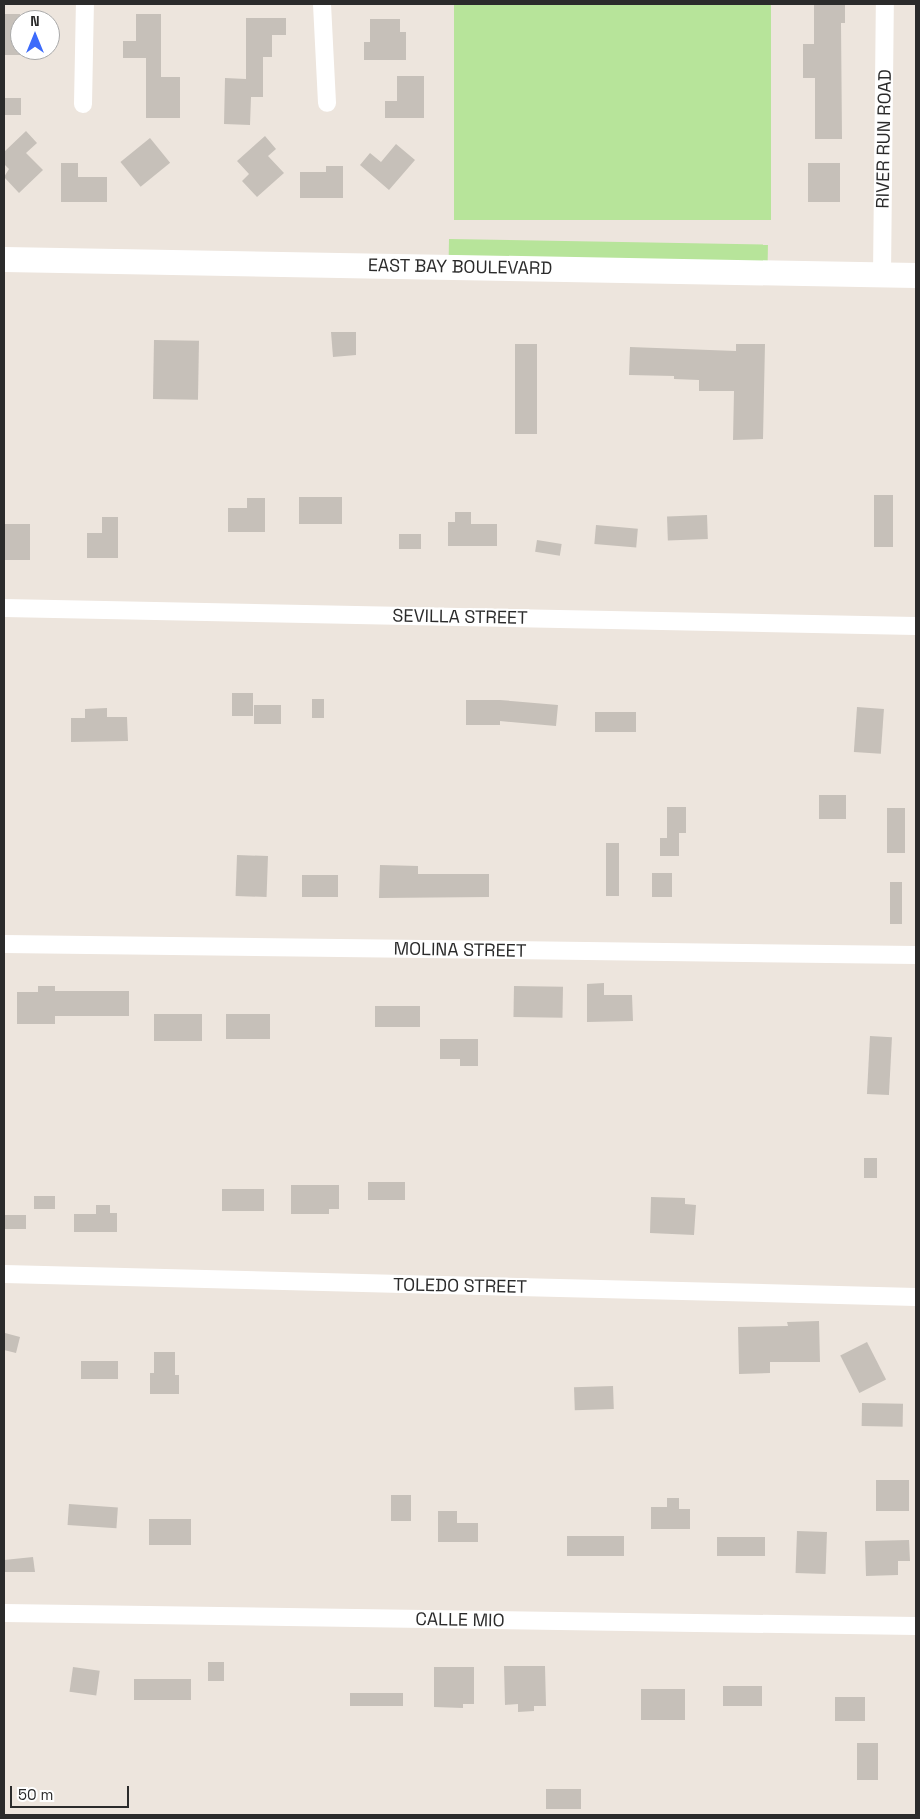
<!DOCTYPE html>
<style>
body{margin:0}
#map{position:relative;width:920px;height:1819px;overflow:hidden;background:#ede5dd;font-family:"Space Grotesk",sans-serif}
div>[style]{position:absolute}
.green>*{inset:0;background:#b7e49a;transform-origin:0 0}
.building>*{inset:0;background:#c6c0b9;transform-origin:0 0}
.minor>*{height:18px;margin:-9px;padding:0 9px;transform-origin:9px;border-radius:9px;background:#fff}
.secondary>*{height:25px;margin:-12.5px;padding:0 12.5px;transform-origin:12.5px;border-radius:12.5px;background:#fff}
span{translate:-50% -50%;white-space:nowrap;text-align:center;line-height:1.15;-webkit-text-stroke:4px #fff;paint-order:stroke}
.street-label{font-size:18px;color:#2b2b2b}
.frame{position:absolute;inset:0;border:5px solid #2b2b2b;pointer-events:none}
.north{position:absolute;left:10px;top:10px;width:50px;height:50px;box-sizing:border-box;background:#fff;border:1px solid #aaa;border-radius:50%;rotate:0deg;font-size:14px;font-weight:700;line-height:20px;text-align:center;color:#2b2b2b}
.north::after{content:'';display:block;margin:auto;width:18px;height:22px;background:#3c6bfb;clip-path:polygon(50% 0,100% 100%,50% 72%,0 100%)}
.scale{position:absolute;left:10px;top:1786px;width:119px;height:22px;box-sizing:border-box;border:2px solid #2b2b2b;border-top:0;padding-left:6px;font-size:15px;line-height:18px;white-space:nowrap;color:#2b2b2b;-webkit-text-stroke:4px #fff;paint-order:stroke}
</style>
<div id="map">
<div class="green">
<div style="left:454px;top:4px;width:317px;height:216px"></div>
<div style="left:449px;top:239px;width:319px;height:19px;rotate:1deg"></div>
</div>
<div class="building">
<div style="clip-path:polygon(814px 4px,845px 4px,845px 23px,841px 23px,842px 139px,815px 139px,815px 78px,803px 78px,803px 44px,814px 44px)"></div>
<div style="left:4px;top:14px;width:16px;height:41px"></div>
<div style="clip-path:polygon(136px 14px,161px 14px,161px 77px,180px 77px,180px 118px,146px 118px,146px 58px,123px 58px,123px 41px,136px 41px)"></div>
<div style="clip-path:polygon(246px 18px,286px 18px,286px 35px,272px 35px,272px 57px,263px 57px,263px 97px,251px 97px,250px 125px,224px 124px,225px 78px,246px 79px)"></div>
<div style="clip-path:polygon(370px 19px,400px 19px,400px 32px,406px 32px,406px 60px,364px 60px,364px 42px,370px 42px)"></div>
<div style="clip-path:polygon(397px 76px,424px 76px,424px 118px,385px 118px,385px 101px,397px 101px)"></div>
<div style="left:4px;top:98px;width:17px;height:17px"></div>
<div style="clip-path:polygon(26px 131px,37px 143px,26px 153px,43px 170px,19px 193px,4px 177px,9px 169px,4px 164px,4px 152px)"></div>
<div style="clip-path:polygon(265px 136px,276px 149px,268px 156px,284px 173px,257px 197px,242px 181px,249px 174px,237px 161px)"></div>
<div style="left:150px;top:138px;width:32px;height:38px;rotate:51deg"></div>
<div style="clip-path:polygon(396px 144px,415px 160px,389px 190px,360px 165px,370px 153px,381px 162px)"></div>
<div style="clip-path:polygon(61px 163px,78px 163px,78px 177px,107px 177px,107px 202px,61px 202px)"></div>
<div style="left:808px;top:163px;width:32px;height:39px"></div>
<div style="clip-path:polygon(326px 166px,343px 166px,343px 198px,300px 198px,300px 172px,326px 172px)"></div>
<div style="clip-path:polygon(331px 332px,356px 332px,356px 355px,333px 357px)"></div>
<div style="left:154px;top:340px;width:45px;height:59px;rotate:1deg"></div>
<div style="left:515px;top:344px;width:22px;height:90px"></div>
<div style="clip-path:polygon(736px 344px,765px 344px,763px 439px,733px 440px,734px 391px,699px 391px,699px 380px,674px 379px,674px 376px,629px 375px,630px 347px,736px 351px)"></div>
<div style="left:893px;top:495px;width:52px;height:19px;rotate:90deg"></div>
<div style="left:299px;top:497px;width:43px;height:27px"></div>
<div style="clip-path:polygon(247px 498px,265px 498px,265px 532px,228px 532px,228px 508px,247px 508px)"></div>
<div style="clip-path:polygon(455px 512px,471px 512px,471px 524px,497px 524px,497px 546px,448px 546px,448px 522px,455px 522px)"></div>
<div style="left:707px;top:515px;width:24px;height:40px;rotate:88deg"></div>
<div style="clip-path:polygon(102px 517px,118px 517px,118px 558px,87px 558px,87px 533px,102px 533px)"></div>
<div style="left:4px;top:524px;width:26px;height:36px"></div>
<div style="left:596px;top:525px;width:42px;height:19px;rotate:5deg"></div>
<div style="left:399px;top:534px;width:22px;height:15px"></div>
<div style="left:537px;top:540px;width:25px;height:12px;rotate:9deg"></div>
<div style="left:232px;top:693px;width:21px;height:23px"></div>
<div style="left:312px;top:699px;width:12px;height:19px"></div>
<div style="clip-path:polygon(466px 700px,500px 700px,558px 705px,556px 726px,500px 721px,500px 725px,466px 725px)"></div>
<div style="left:254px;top:705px;width:27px;height:19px"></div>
<div style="left:857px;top:707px;width:27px;height:45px;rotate:4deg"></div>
<div style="clip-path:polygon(107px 708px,107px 717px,127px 717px,128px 741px,71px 742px,71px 718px,85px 718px,85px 709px)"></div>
<div style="left:595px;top:712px;width:41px;height:20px"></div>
<div style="left:819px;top:795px;width:27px;height:24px"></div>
<div style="clip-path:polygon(667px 807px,686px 807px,686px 833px,679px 833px,679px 856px,660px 856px,660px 838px,667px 838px)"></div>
<div style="left:887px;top:808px;width:18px;height:45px"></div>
<div style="left:606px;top:843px;width:13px;height:53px"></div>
<div style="left:237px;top:855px;width:31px;height:41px;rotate:2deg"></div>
<div style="clip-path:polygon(380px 865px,418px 866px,418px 874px,489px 874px,489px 897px,379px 898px)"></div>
<div style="left:652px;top:873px;width:20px;height:24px"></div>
<div style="left:302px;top:875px;width:36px;height:22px"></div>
<div style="left:890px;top:882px;width:12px;height:42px"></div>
<div style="clip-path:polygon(604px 983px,604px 995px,632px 995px,633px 1021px,587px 1022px,587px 984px)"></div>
<div style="clip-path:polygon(38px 986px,55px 986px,55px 991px,129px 991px,129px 1016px,55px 1016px,55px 1024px,17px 1024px,17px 992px,38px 992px)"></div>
<div style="left:514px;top:986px;width:49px;height:31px;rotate:1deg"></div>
<div style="left:375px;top:1006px;width:45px;height:21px"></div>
<div style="left:154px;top:1014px;width:48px;height:27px"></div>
<div style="left:226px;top:1014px;width:44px;height:25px"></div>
<div style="left:870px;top:1036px;width:22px;height:58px;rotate:3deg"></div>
<div style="clip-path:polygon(440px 1039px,478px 1039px,478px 1066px,460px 1066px,460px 1059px,440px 1059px)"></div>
<div style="left:864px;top:1158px;width:13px;height:20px"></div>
<div style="left:368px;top:1182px;width:37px;height:18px"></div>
<div style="clip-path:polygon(291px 1185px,339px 1185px,339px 1209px,329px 1209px,329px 1214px,291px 1214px)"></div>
<div style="left:222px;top:1189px;width:42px;height:22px"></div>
<div style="left:34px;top:1196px;width:21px;height:13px"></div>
<div style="clip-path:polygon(651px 1197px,685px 1198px,685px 1204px,696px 1205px,694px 1235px,650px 1233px)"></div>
<div style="clip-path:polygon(96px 1205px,110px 1205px,110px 1213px,117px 1213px,117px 1232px,74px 1232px,74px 1214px,96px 1214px)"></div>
<div style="left:4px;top:1215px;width:22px;height:14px"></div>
<div style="clip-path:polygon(819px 1321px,820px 1362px,770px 1362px,770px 1373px,739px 1374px,738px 1327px,788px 1326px,787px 1322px)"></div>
<div style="clip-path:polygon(5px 1333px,20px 1337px,16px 1353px,4px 1350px)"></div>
<div style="left:867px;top:1342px;width:42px;height:30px;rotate:63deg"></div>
<div style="clip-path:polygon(154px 1352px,175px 1352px,175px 1375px,179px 1375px,179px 1394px,150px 1394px,150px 1373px,154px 1373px)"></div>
<div style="left:81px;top:1361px;width:37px;height:18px"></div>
<div style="left:613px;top:1386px;width:23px;height:39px;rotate:88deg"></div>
<div style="left:862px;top:1403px;width:41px;height:23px;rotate:1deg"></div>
<div style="left:876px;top:1480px;width:33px;height:31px"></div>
<div style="left:391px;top:1495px;width:20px;height:26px"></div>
<div style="clip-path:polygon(667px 1498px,679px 1498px,679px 1509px,690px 1509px,690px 1529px,651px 1529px,651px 1507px,667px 1507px)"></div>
<div style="left:69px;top:1504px;width:49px;height:21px;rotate:4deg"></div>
<div style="clip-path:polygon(438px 1511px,457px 1511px,457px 1523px,478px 1523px,478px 1542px,438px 1542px)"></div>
<div style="left:149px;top:1519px;width:42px;height:26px"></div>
<div style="left:797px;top:1531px;width:30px;height:42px;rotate:2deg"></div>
<div style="left:567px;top:1536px;width:57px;height:20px"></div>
<div style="left:717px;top:1537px;width:48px;height:19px"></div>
<div style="clip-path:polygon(909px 1540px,910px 1561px,898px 1561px,898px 1575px,866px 1576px,865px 1541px)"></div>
<div style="clip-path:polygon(33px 1557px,35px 1572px,4px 1572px,4px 1560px)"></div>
<div style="left:208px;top:1662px;width:16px;height:19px"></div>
<div style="clip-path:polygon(504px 1666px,545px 1666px,546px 1706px,534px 1706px,534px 1711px,518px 1712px,518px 1704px,505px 1705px)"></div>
<div style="left:73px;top:1667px;width:27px;height:25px;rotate:8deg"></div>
<div style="clip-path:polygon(434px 1667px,474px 1667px,474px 1704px,463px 1704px,463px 1708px,434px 1707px)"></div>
<div style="left:134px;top:1679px;width:57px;height:21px"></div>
<div style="left:723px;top:1686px;width:39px;height:20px"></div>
<div style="left:641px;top:1689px;width:44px;height:31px"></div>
<div style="left:350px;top:1693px;width:53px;height:13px"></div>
<div style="left:835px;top:1697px;width:30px;height:24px"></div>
<div style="left:857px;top:1743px;width:21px;height:37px"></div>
<div style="left:546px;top:1789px;width:35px;height:20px"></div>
</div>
<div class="minor">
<div style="left:322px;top:4px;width:99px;rotate:87.1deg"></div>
<div style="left:83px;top:104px;width:100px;rotate:-88.9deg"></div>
<div style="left:882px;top:275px;width:271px;rotate:-89.4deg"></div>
<div style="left:4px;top:608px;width:912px;rotate:1.13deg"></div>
<div style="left:4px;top:944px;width:912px;rotate:0.69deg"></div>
<div style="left:4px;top:1274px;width:912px;rotate:1.44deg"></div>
<div style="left:4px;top:1613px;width:912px;rotate:0.82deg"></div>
</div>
<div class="secondary">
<div style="left:4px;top:259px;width:912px;rotate:1.01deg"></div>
</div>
<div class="street-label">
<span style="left:884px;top:139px;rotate:-89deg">RIVER RUN ROAD</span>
<span style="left:460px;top:267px;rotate:1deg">EAST BAY BOULEVARD</span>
<span style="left:460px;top:617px;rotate:1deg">SEVILLA STREET</span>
<span style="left:460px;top:950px;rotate:1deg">MOLINA STREET</span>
<span style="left:460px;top:1286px;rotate:1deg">TOLEDO STREET</span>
<span style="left:460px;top:1620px;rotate:1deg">CALLE MIO</span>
</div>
<div class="frame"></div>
<div class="north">N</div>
<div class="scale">50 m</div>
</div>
